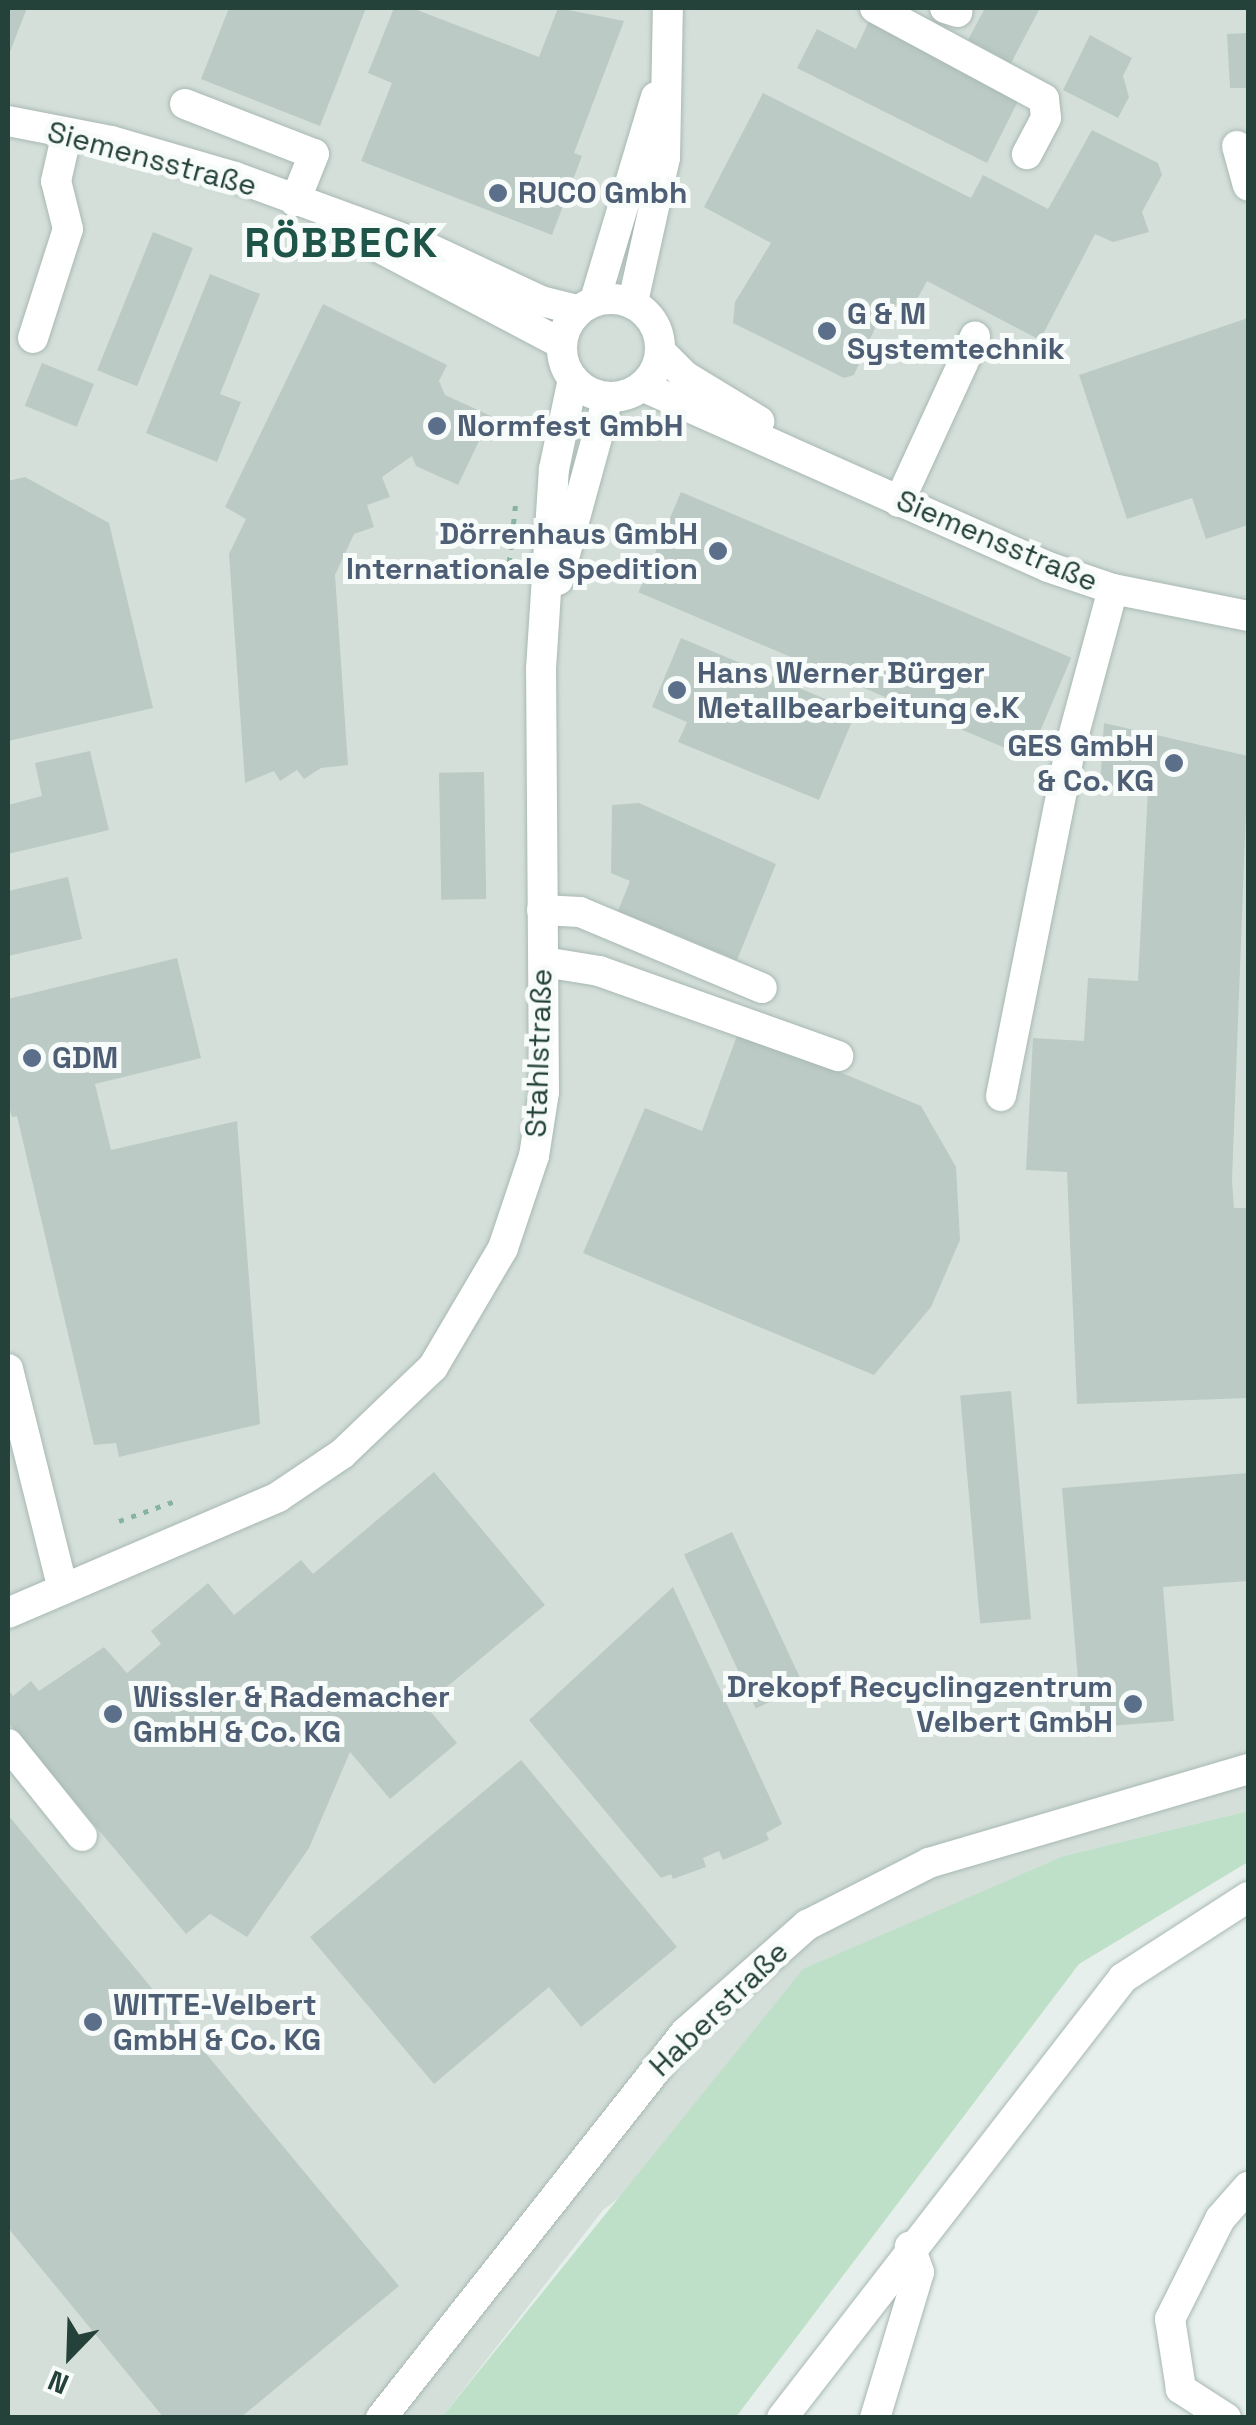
<!DOCTYPE html>
<meta charset="utf-8">
<style>
body{margin:0}
#map{position:relative;width:1256px;height:2425px;overflow:hidden;background:#e6efeb;font-family:"Space Grotesk",sans-serif}
div>[style]{position:absolute}
.built>*{inset:0;background:#d4dfda}
.green>*{inset:0;background:#bfe0c8}
.building>*{inset:0;background:#bbcac4;transform-origin:0 0}
.path>*{height:5px;margin-top:-2.5px;transform-origin:0;background:repeating-linear-gradient(90deg,#86b3a5 0 5px,transparent 0 13px)}
.roads{filter:drop-shadow(0 0 2px #a8b8b2) drop-shadow(0 0 2px #a8b8b2)}
.minor>*{height:30px;margin:-15px;padding:0 15px;transform-origin:15px;border-radius:15px;background:#fff}
.minor>.ring{margin:-15px;padding:0;box-sizing:content-box;background:none;border:30px solid #fff;border-radius:50%}
.dots>*{width:28px;height:28px;translate:-50% -50%;box-sizing:border-box;border:5px solid #f7fbf9;border-radius:50%}
span{translate:-50% -50%;white-space:nowrap;text-align:center;line-height:1.15;-webkit-text-stroke:10px #f7fbf9;paint-order:stroke}
.street-label{font-size:30px;color:#24423a}
.service-label{font-size:30px;color:#4e5e75;font-weight:700}
.left{translate:0 -50%;text-align:left}
.right{translate:-100% -50%;text-align:right}
.district-label{font-size:40px;color:#1f5548;font-weight:700;letter-spacing:2.5px}
.frame{position:absolute;inset:0;border:10px solid #24423a;pointer-events:none}
.north{position:absolute;left:20px;top:2305px;width:100px;height:100px;-webkit-text-stroke:8px #f7fbf9;paint-order:stroke;rotate:203deg;font-size:28px;font-weight:700;line-height:40px;text-align:center;color:#24423a}
.north::after{content:'';display:block;margin:auto;width:35px;height:45px;background:#24423a;clip-path:polygon(50% 0,100% 100%,50% 72%,0 100%)}
</style>
<div id="map">
<div class="built">
<div style="clip-path:polygon(8px 8px,1248px 8px,1248px 1811px,1064px 1856px,603px 2210px,442px 2417px,8px 2418px)"></div>
</div>
<div class="green">
<div style="clip-path:polygon(1248px 1811px,1248px 1862px,1079px 1964px,736px 2417px,442px 2417px,803px 1969px,1064px 1856px)"></div>
</div>
<div class="building">
<div style="clip-path:polygon(8px 8px,27px 8px,8px 57px)"></div>
<div style="clip-path:polygon(229px 8px,366px 8px,320px 126px,201px 79px)"></div>
<div style="clip-path:polygon(394px 8px,412px 8px,539px 57px,558px 8px,624px 21px,574px 153px,582px 156px,552px 235px,361px 161px,392px 83px,368px 73px)"></div>
<div style="clip-path:polygon(985px 8px,1040px 8px,1011px 63px,968px 40px)"></div>
<div style="clip-path:polygon(869px 21px,1020px 97px,987px 163px,797px 68px,817px 29px,856px 49px)"></div>
<div style="clip-path:polygon(1248px 33px,1248px 88px,1230px 88px,1227px 34px)"></div>
<div style="clip-path:polygon(1090px 35px,1132px 58px,1123px 76px,1129px 97px,1118px 118px,1063px 90px)"></div>
<div style="clip-path:polygon(763px 93px,971px 198px,983px 175px,1048px 209px,1092px 130px,1158px 163px,1162px 175px,1142px 212px,1149px 232px,1113px 242px,1095px 234px,1040px 340px,927px 281px,910px 312px,887px 301px,854px 375px,844px 378px,733px 323px,735px 302px,771px 243px,704px 207px)"></div>
<div style="left:153px;top:232px;width:43px;height:149px;rotate:22deg"></div>
<div style="clip-path:polygon(210px 274px,260px 294px,220px 394px,241px 402px,217px 462px,146px 433px)"></div>
<div style="clip-path:polygon(323px 304px,447px 365px,439px 381px,445px 395px,491px 416px,458px 485px,416px 466px,412px 456px,382px 477px,390px 497px,367px 505px,374px 527px,354px 534px,335px 575px,348px 765px,321px 768px,304px 779px,297px 770px,280px 781px,274px 771px,245px 783px,229px 554px,246px 519px,225px 507px)"></div>
<div style="clip-path:polygon(1248px 318px,1248px 525px,1206px 539px,1192px 498px,1127px 519px,1079px 375px)"></div>
<div style="left:42px;top:363px;width:56px;height:46px;rotate:22deg"></div>
<div style="clip-path:polygon(25px 477px,109px 523px,153px 708px,8px 741px,8px 481px)"></div>
<div style="left:681px;top:492px;width:424px;height:109px;rotate:23deg"></div>
<div style="clip-path:polygon(681px 638px,856px 712px,819px 800px,678px 742px,687px 722px,652px 707px)"></div>
<div style="clip-path:polygon(1104px 723px,1248px 756px,1232px 1181px,1234px 1208px,1248px 1208px,1248px 1398px,1077px 1404px,1067px 1172px,1026px 1170px,1033px 1038px,1084px 1041px,1088px 978px,1138px 981px,1148px 789px,1100px 785px)"></div>
<div style="clip-path:polygon(90px 751px,109px 830px,8px 854px,8px 805px,42px 796px,35px 763px)"></div>
<div style="left:484px;top:772px;width:127px;height:45px;rotate:89deg"></div>
<div style="clip-path:polygon(639px 803px,776px 864px,737px 960px,618px 911px,630px 881px,611px 873px,612px 805px)"></div>
<div style="clip-path:polygon(68px 877px,82px 939px,8px 956px,8px 891px)"></div>
<div style="clip-path:polygon(177px 958px,201px 1058px,95px 1084px,111px 1150px,237px 1121px,260px 1424px,119px 1457px,116px 1443px,94px 1445px,17px 1116px,12px 1117px,9px 1106px,8px 999px)"></div>
<div style="clip-path:polygon(739px 1030px,921px 1106px,956px 1167px,960px 1240px,931px 1307px,874px 1375px,583px 1253px,645px 1108px,702px 1131px)"></div>
<div style="left:1011px;top:1391px;width:229px;height:51px;rotate:85deg"></div>
<div style="clip-path:polygon(434px 1472px,545px 1605px,425px 1705px,457px 1743px,390px 1799px,350px 1752px,309px 1848px,247px 1937px,210px 1914px,186px 1934px,8px 1722px,8px 1689px,13px 1696px,31px 1681px,39px 1691px,104px 1647px,127px 1673px,161px 1644px,151px 1631px,208px 1583px,234px 1615px,301px 1560px,313px 1574px)"></div>
<div style="clip-path:polygon(1248px 1473px,1248px 1581px,1163px 1587px,1174px 1721px,1082px 1728px,1062px 1488px)"></div>
<div style="left:732px;top:1532px;width:170px;height:53px;rotate:65deg"></div>
<div style="clip-path:polygon(673px 1587px,782px 1824px,766px 1833px,769px 1840px,723px 1860px,719px 1851px,703px 1858px,706px 1867px,673px 1879px,671px 1874px,661px 1878px,529px 1720px)"></div>
<div style="clip-path:polygon(521px 1760px,677px 1947px,581px 2027px,549px 1987px,434px 2084px,310px 1937px)"></div>
<div style="clip-path:polygon(8px 1815px,399px 2286px,240px 2418px,164px 2418px,8px 2228px)"></div>
</div>
<div class="path">
<div style="left:508px;top:575px;width:75px;rotate:-83.9deg"></div>
<div style="left:119px;top:1521px;width:63px;rotate:-19.6deg"></div>
</div>
<div class="roads">
<div class="minor">
<div style="left:875px;top:8px;width:192px;rotate:28.3deg"></div>
<div style="left:1044px;top:99px;width:19px;rotate:84deg"></div>
<div style="left:1046px;top:118px;width:41px;rotate:117.8deg"></div>
<div style="left:945px;top:8px;width:13px;rotate:18deg"></div>
<div style="left:185px;top:104px;width:138px;rotate:21.2deg"></div>
<div style="left:314px;top:154px;width:51px;rotate:112deg"></div>
<div style="left:8px;top:121px;width:105px;rotate:11deg"></div>
<div style="left:111px;top:141px;width:129px;rotate:16.2deg"></div>
<div style="left:235px;top:177px;width:201px;rotate:20.1deg"></div>
<div style="left:424px;top:246px;width:129px;rotate:25.2deg"></div>
<div style="left:541px;top:301px;width:38px;rotate:14deg"></div>
<div style="left:1237px;top:146px;width:41px;rotate:74.6deg"></div>
<div style="left:363px;top:239px;width:225px;rotate:27.8deg"></div>
<div class="ring" style="left:562px;top:299px;width:68px;height:68px"></div>
<div style="left:595px;top:300px;width:212px;rotate:-73.3deg"></div>
<div style="left:633px;top:302px;width:148px;rotate:-77.5deg"></div>
<div style="left:665px;top:158px;width:150px;rotate:-88.9deg"></div>
<div style="left:33px;top:338px;width:114px;rotate:-72.2deg"></div>
<div style="left:68px;top:229px;width:49px;rotate:-104deg"></div>
<div style="left:56px;top:181px;width:49px;rotate:-77.1deg"></div>
<div style="left:660px;top:351px;width:35px;rotate:45deg"></div>
<div style="left:685px;top:376px;width:87px;rotate:31.3deg"></div>
<div style="left:644px;top:387px;width:442px;rotate:24deg"></div>
<div style="left:1048px;top:567px;width:69px;rotate:18.7deg"></div>
<div style="left:1113px;top:589px;width:138px;rotate:11.3deg"></div>
<div style="left:899px;top:502px;width:182px;rotate:-65.3deg"></div>
<div style="left:558px;top:580px;width:190px;rotate:-74.7deg"></div>
<div style="left:542px;top:910px;width:38px;rotate:3deg"></div>
<div style="left:580px;top:912px;width:197px;rotate:22.7deg"></div>
<div style="left:544px;top:962px;width:56px;rotate:9.3deg"></div>
<div style="left:599px;top:971px;width:254px;rotate:19.6deg"></div>
<div style="left:1001px;top:1096px;width:362px;rotate:-78.7deg"></div>
<div style="left:1072px;top:741px;width:157px;rotate:-74.9deg"></div>
<div style="left:8px;top:1369px;width:227px;rotate:76deg"></div>
<div style="left:8px;top:1613px;width:294px;rotate:-23.2deg"></div>
<div style="left:278px;top:1497px;width:77px;rotate:-33.9deg"></div>
<div style="left:342px;top:1454px;width:126px;rotate:-43.7deg"></div>
<div style="left:433px;top:1367px;width:138px;rotate:-59.5deg"></div>
<div style="left:503px;top:1248px;width:97px;rotate:-71.4deg"></div>
<div style="left:534px;top:1156px;width:65px;rotate:-81.1deg"></div>
<div style="left:544px;top:1092px;width:423px;rotate:-90.4deg"></div>
<div style="left:541px;top:669px;width:200px;rotate:-86.3deg"></div>
<div style="left:554px;top:469px;width:92px;rotate:-78.1deg"></div>
<div style="left:8px;top:1744px;width:118px;rotate:51.2deg"></div>
<div style="left:381px;top:2418px;width:492px;rotate:-51.7deg"></div>
<div style="left:686px;top:2032px;width:162px;rotate:-41.5deg"></div>
<div style="left:807px;top:1925px;width:137px;rotate:-26.9deg"></div>
<div style="left:929px;top:1863px;width:333px;rotate:-16.4deg"></div>
<div style="left:782px;top:2418px;width:557px;rotate:-52.22deg"></div>
<div style="left:1123px;top:1978px;width:149px;rotate:-32.9deg"></div>
<div style="left:875px;top:2418px;width:152px;rotate:-73.2deg"></div>
<div style="left:919px;top:2272px;width:27px;rotate:-110deg"></div>
<div style="left:1226px;top:2418px;width:54px;rotate:-147.2deg"></div>
<div style="left:1181px;top:2389px;width:71px;rotate:-98.9deg"></div>
<div style="left:1170px;top:2319px;width:112px;rotate:-63.4deg"></div>
<div style="left:1220px;top:2219px;width:43px;rotate:-48.8deg"></div>
</div>
</div>
<div class="dots">
<div style="left:498px;top:193px;background:#5c6f8a"></div>
<div style="left:827px;top:331px;background:#5c6f8a"></div>
<div style="left:437px;top:426px;background:#5c6f8a"></div>
<div style="left:718px;top:551px;background:#5c6f8a"></div>
<div style="left:677px;top:690px;background:#5c6f8a"></div>
<div style="left:1174px;top:763px;background:#5c6f8a"></div>
<div style="left:32px;top:1058px;background:#5c6f8a"></div>
<div style="left:1133px;top:1704px;background:#5c6f8a"></div>
<div style="left:113px;top:1714px;background:#5c6f8a"></div>
<div style="left:93px;top:2022px;background:#5c6f8a"></div>
</div>
<div class="street-label">
<span style="left:152px;top:159px;rotate:15deg">Siemensstraße</span>
<span style="left:997px;top:541px;rotate:23deg">Siemensstraße</span>
<span style="left:539px;top:1053px;rotate:-88deg">Stahlstraße</span>
<span style="left:719px;top:2009px;rotate:-44deg">Haberstraße</span>
</div>
<div class="service-label">
<span class="left" style="left:518px;top:193px">RUCO Gmbh</span>
<span class="left" style="left:847px;top:331px">G &amp; M<br>Systemtechnik</span>
<span class="left" style="left:457px;top:426px">Normfest GmbH</span>
<span class="right" style="left:698px;top:551px">Dörrenhaus GmbH<br>Internationale Spedition</span>
<span class="left" style="left:697px;top:690px">Hans Werner Bürger<br>Metallbearbeitung e.K</span>
<span class="right" style="left:1154px;top:763px">GES GmbH<br>&amp; Co. KG</span>
<span class="left" style="left:52px;top:1058px">GDM</span>
<span class="right" style="left:1113px;top:1704px">Drekopf Recyclingzentrum<br>Velbert GmbH</span>
<span class="left" style="left:133px;top:1714px">Wissler &amp; Rademacher<br>GmbH &amp; Co. KG</span>
<span class="left" style="left:113px;top:2022px">WITTE-Velbert<br>GmbH &amp; Co. KG</span>
</div>
<div class="district-label">
<span style="left:342px;top:244px">RÖBBECK</span>
</div>
<div class="frame"></div>
<div class="north">N</div>
</div>
